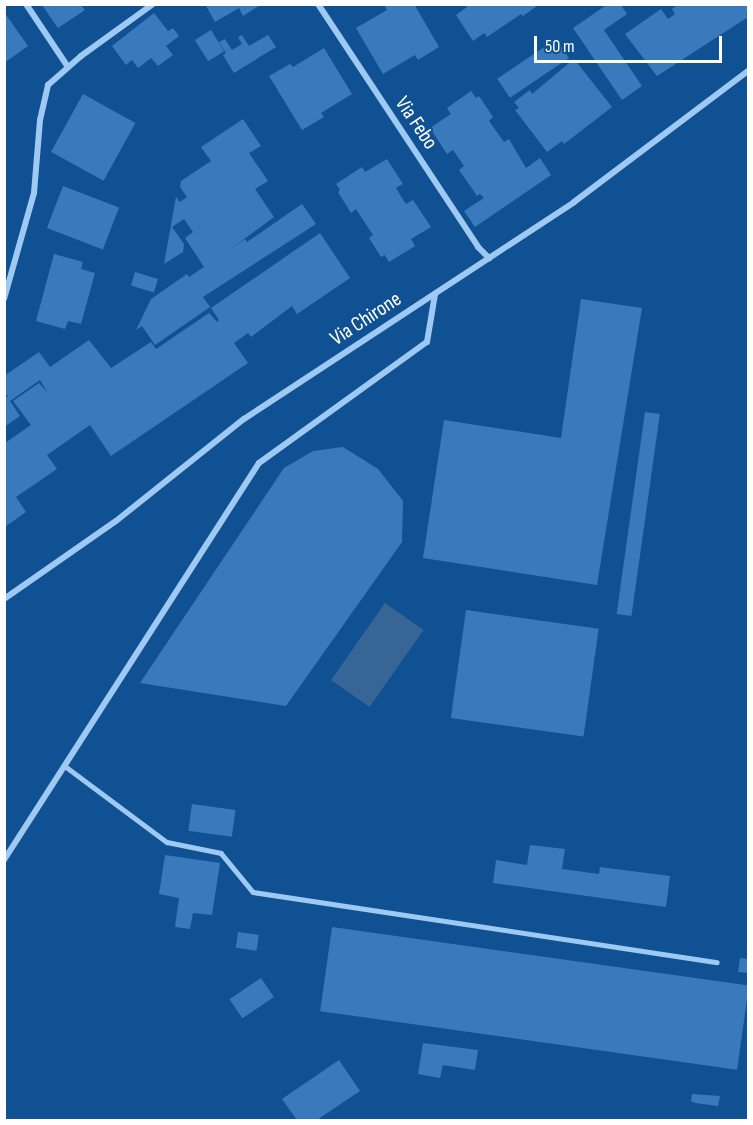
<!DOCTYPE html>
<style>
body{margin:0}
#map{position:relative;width:753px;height:1125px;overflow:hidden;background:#105193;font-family:"Sofia Sans Condensed",sans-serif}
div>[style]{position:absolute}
.water>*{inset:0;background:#376596;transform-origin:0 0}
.building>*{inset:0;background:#397abc;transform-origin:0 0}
.service>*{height:4.5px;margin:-2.25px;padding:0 2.25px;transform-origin:2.25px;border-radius:2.25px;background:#9ec9f3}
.minor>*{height:6px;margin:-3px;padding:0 3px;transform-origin:3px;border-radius:3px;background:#9ec9f3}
span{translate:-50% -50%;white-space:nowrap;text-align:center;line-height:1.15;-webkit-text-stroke:4.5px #105193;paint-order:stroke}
.street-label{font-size:21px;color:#fff}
.frame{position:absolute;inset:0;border:6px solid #fff;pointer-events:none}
.scale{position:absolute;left:534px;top:36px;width:188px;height:27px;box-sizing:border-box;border:3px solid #fff;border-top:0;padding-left:8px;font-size:18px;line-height:21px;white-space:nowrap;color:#fff;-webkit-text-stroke:4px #105193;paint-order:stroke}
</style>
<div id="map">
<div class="water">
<div style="left:385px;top:603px;width:47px;height:94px;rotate:35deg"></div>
</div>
<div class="building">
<div style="clip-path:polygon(205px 4px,262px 4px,243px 16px,239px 8px,215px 22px)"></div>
<div style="clip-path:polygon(384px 4px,414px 4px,439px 47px,418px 60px,415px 55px,383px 74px,356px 28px,387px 10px)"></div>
<div style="clip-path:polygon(465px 4px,536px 4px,537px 6px,523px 16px,521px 14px,487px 37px,484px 33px,473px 41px,456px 15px,467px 7px)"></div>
<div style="clip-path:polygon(608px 4px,620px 4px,627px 14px,604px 30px,642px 86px,622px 100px,573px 28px)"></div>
<div style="clip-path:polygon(679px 4px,748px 4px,748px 12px,746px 14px,748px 17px,657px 76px,625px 34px,661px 9px,668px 19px,675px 14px,672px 9px)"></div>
<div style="clip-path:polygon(42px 5px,81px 5px,85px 10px,58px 28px)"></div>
<div style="clip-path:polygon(4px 12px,28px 46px,4px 63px)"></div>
<div style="clip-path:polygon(154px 13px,168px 31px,173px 28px,179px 36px,166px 46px,173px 55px,158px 66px,151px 58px,138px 68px,132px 60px,126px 65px,112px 46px)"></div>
<div style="left:211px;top:30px;width:25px;height:19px;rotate:58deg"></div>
<div style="clip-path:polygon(242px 35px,249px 46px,268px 35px,276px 47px,234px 73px,223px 55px,226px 53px,219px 42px,225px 39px,232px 50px,242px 44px,238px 37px)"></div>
<div style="left:556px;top:39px;width:23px;height:71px;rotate:56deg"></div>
<div style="clip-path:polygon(324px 48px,352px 94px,321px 113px,324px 117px,302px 130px,269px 76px,290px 64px,293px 67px)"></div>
<div style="clip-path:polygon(574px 59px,612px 107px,564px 144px,562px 141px,547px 152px,515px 110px,519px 108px,514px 102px,530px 90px,532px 94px)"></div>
<div style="clip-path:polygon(471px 91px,476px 98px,479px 96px,493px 117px,489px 121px,504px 142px,509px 139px,526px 168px,540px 158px,551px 175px,475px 227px,464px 211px,484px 198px,480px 194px,477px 196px,459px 170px,464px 166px,453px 150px,447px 154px,430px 128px,451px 114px,447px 108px)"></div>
<div style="left:83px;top:94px;width:60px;height:66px;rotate:29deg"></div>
<div style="clip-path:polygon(243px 119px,261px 146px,249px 153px,268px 181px,255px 189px,274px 217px,229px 250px,245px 239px,247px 242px,302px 204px,316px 224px,203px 297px,210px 307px,155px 345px,142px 326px,136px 330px,151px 299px,187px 274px,189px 277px,204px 267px,185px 238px,193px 232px,184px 219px,172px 227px,184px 244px,183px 252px,164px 264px,176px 197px,180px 202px,187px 197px,180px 187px,181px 181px,211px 161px,201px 147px)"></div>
<div style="clip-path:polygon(387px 159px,403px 184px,396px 188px,402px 198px,406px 204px,413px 200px,431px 227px,411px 239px,415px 246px,389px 262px,385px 255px,381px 257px,369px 238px,373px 235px,356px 209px,351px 213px,338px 192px,340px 190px,336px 184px,362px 167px,365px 172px)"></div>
<div style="left:63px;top:186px;width:60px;height:45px;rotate:21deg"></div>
<div style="clip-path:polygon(320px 233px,350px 278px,297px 314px,292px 306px,251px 337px,248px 333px,234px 343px,248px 363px,111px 456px,90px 425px,47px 455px,57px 469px,16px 497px,26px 512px,5px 527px,5px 443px,31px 425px,13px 401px,39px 383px,48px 393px,40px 380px,10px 401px,20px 416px,4px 427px,4px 398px,8px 396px,4px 392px,4px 376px,39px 352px,50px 367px,89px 340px,111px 368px,151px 342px,156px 349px,209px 313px,217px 322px,219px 320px,211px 308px)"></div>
<div style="clip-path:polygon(54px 254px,83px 262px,81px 269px,95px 273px,81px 324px,68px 321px,65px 329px,36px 321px)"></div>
<div style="left:135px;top:272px;width:24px;height:14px;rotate:17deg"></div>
<div style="clip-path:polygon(581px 299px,642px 308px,597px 585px,423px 558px,444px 420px,561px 438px)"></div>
<div style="left:645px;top:412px;width:15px;height:204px;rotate:8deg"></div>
<div style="clip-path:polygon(343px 447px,378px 469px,403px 501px,402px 542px,286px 706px,140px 683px,284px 468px,313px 451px)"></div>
<div style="left:466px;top:610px;width:134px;height:109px;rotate:8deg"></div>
<div style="left:192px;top:804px;width:44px;height:27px;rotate:8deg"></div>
<div style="clip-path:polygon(530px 845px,565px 849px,562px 869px,599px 874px,600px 867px,670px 876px,666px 907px,493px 883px,496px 860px,527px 865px)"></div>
<div style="clip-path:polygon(165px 855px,220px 863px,212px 915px,193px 913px,190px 929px,175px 927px,179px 898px,159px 894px)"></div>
<div style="left:332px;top:927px;width:421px;height:85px;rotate:8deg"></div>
<div style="left:238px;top:932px;width:21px;height:16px;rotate:8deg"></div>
<div style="clip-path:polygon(740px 958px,748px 959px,748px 973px,738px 972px)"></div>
<div style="left:261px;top:978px;width:23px;height:38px;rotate:56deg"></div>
<div style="clip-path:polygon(423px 1043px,478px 1050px,475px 1070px,443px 1065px,440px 1078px,418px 1074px)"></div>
<div style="clip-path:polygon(339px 1060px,360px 1091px,317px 1120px,297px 1120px,282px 1099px)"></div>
<div style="clip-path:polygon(692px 1094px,720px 1096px,718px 1106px,695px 1103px,691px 1101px)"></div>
</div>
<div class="service">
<div style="left:65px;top:766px;width:127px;rotate:36.7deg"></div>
<div style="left:167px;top:842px;width:55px;rotate:11.5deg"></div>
<div style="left:221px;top:853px;width:50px;rotate:50.6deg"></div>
<div style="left:253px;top:892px;width:469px;rotate:8.6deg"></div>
</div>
<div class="minor">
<div style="left:26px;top:4px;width:76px;rotate:56.3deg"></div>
<div style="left:318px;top:4px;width:291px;rotate:56.6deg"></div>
<div style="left:478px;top:247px;width:16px;rotate:45deg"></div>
<div style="left:4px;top:299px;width:110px;rotate:-74.2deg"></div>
<div style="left:34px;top:193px;width:73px;rotate:-85.3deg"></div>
<div style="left:40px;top:120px;width:36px;rotate:-77deg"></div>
<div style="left:48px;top:85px;width:44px;rotate:-41.3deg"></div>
<div style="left:81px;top:56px;width:89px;rotate:-35.8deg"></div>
<div style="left:4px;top:599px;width:136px;rotate:-34.9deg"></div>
<div style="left:116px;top:521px;width:164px;rotate:-38.6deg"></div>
<div style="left:244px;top:419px;width:395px;rotate:-33.3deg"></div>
<div style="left:574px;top:202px;width:218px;rotate:-37deg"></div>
<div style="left:4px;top:860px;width:472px;rotate:-57.3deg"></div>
<div style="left:259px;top:463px;width:207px;rotate:-35.8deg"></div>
<div style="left:427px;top:342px;width:49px;rotate:-80.5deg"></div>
</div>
<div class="street-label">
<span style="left:416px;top:123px;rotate:56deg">Via Febo</span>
<span style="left:366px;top:319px;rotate:-33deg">Via Chirone</span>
</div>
<div class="frame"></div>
<div class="scale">50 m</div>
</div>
